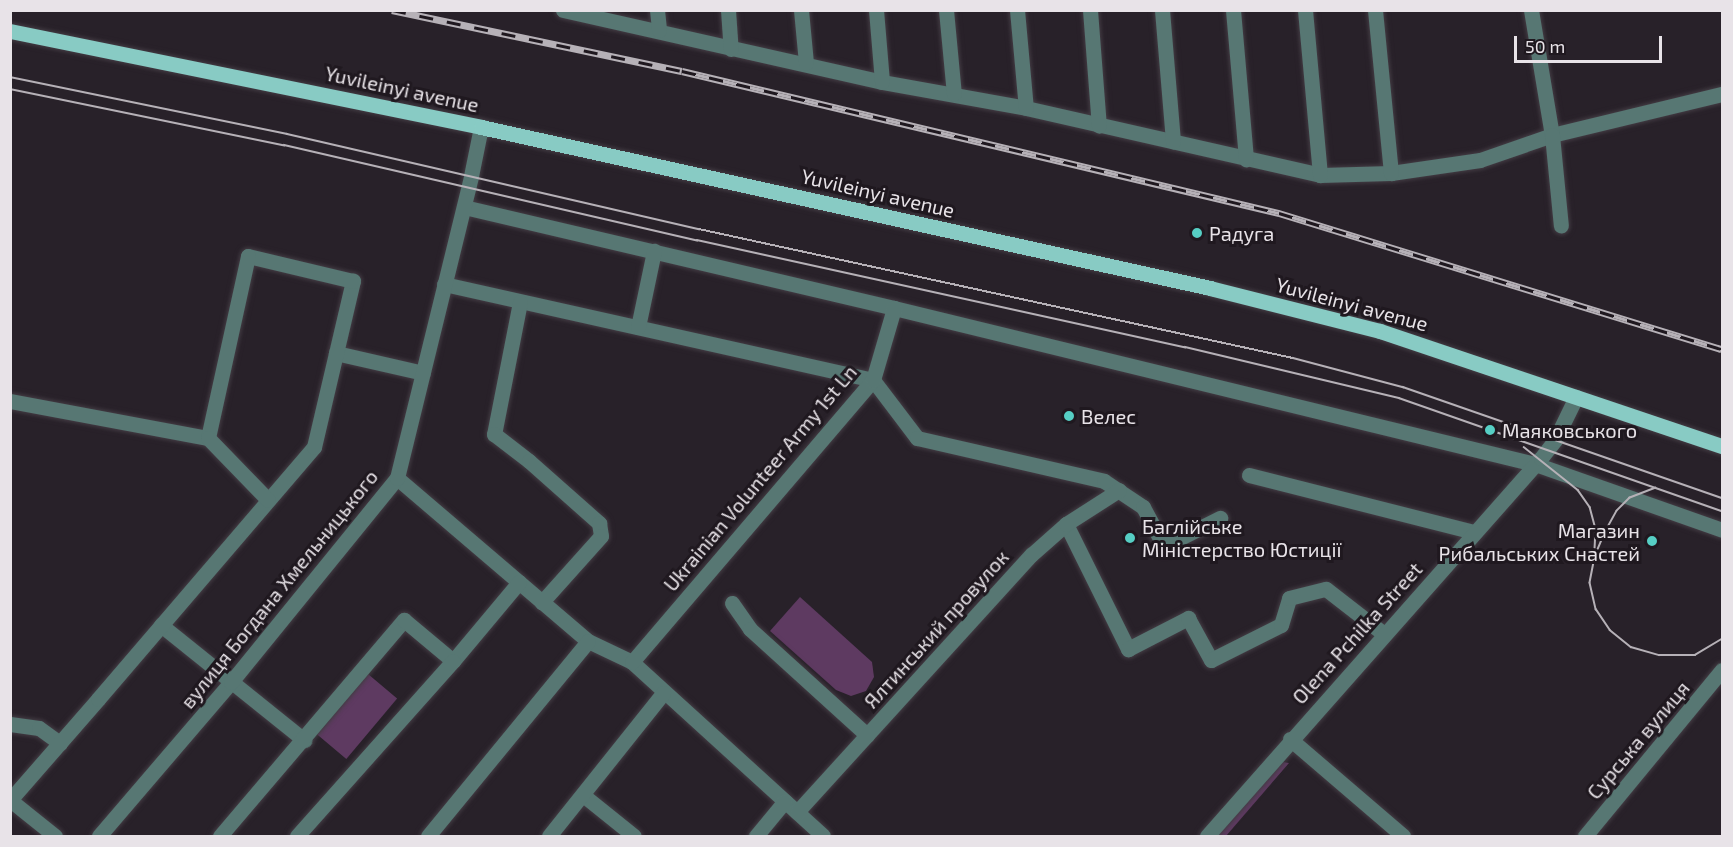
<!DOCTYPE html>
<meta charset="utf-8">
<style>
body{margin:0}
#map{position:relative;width:1733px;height:847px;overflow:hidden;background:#282129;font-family:"Exo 2",sans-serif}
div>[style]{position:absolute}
.green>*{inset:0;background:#5e3a61;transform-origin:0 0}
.roads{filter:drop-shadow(0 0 2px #433c44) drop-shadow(0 0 2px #433c44)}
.minor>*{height:15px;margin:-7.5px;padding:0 7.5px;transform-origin:7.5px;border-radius:7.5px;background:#577773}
.major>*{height:15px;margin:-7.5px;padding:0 7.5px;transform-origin:7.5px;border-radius:7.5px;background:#88cbc4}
.tram>*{height:1.5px;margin:-0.75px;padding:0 0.75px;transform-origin:0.75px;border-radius:0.75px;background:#b6b1b7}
.rail>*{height:7px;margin-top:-3.5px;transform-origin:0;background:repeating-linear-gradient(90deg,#1f181f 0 14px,#b6b1b7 0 28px);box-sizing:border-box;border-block:2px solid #b6b1b7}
.dots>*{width:16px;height:16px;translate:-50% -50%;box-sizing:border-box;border:3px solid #1f181f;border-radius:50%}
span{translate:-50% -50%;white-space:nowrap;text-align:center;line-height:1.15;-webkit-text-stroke:6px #1f181f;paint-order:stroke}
.street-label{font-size:20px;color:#e8e3e8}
.poi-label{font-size:20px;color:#e8e3e8}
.left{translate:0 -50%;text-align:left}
.right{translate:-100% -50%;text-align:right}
.frame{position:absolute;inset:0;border:12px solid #e8e3e8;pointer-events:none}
.scale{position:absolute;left:1514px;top:36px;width:148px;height:27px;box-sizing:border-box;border:3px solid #e8e3e8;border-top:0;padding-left:8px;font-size:18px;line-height:21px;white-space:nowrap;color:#e8e3e8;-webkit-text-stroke:4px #1f181f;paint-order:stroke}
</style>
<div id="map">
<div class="green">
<div style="clip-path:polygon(800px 597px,872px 662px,874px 677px,866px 691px,851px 696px,836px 690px,770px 631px)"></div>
<div style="left:368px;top:674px;width:38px;height:79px;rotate:40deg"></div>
<div style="clip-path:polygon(1283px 762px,1289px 763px,1226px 836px,1217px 836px)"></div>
</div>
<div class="roads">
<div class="minor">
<div style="left:563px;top:10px;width:327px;rotate:12.7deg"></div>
<div style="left:882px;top:82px;width:146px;rotate:10.2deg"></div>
<div style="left:1026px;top:108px;width:302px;rotate:12.8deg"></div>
<div style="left:1320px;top:175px;width:71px;rotate:-1.6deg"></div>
<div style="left:1391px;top:173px;width:90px;rotate:-8.3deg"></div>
<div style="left:1480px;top:160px;width:76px;rotate:-19.1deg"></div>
<div style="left:1552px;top:135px;width:175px;rotate:-13.6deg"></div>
<div style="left:657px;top:10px;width:20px;rotate:84deg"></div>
<div style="left:728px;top:10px;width:39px;rotate:86deg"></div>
<div style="left:801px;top:10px;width:53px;rotate:84.6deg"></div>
<div style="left:876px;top:10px;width:72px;rotate:85.2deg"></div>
<div style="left:946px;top:10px;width:84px;rotate:84.6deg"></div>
<div style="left:1017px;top:10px;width:98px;rotate:84.8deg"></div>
<div style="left:1090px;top:10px;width:116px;rotate:85.6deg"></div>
<div style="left:1162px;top:10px;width:132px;rotate:85.2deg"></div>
<div style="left:1233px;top:10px;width:150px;rotate:85deg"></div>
<div style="left:1305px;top:10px;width:166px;rotate:84.8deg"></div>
<div style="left:1375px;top:10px;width:164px;rotate:84.4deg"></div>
<div style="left:1531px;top:10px;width:127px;rotate:80.5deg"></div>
<div style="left:1552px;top:135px;width:91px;rotate:84.4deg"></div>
<div style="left:464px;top:207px;width:442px;rotate:13.2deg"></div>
<div style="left:894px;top:308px;width:660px;rotate:13.68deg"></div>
<div style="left:1535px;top:464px;width:198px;rotate:19.4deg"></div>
<div style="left:444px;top:284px;width:440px;rotate:12.6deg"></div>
<div style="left:873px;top:380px;width:73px;rotate:52.8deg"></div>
<div style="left:917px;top:438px;width:192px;rotate:12.9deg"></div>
<div style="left:1104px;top:481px;width:47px;rotate:33.7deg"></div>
<div style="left:1143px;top:507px;width:44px;rotate:61.7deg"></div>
<div style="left:1164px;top:546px;width:63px;rotate:-26.6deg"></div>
<div style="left:520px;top:302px;width:135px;rotate:101.1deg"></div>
<div style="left:494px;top:434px;width:44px;rotate:37.6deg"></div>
<div style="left:529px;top:461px;width:94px;rotate:41.5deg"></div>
<div style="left:599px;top:523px;width:13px;rotate:81deg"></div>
<div style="left:601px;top:536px;width:89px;rotate:131.8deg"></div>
<div style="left:638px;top:327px;width:78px;rotate:-78.1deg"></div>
<div style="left:336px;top:353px;width:89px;rotate:12.9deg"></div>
<div style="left:10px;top:401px;width:201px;rotate:10.6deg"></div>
<div style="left:1249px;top:475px;width:232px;rotate:14.2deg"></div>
<div style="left:397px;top:478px;width:251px;rotate:40.5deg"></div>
<div style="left:588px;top:641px;width:49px;rotate:25.5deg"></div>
<div style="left:632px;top:662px;width:258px;rotate:42.3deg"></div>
<div style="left:1066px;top:524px;width:140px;rotate:63.6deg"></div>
<div style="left:1128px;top:649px;width:68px;rotate:-27.3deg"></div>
<div style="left:1188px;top:618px;width:48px;rotate:61.3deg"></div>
<div style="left:1211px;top:660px;width:78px;rotate:-26.6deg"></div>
<div style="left:1281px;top:625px;width:28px;rotate:-73deg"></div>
<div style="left:1289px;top:598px;width:38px;rotate:-14deg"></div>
<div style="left:1326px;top:589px;width:73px;rotate:37.8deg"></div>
<div style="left:732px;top:603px;width:32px;rotate:55deg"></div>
<div style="left:750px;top:629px;width:158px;rotate:42.2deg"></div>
<div style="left:161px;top:625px;width:184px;rotate:38.8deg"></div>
<div style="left:632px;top:662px;width:371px;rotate:-49.5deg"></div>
<div style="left:873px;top:380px;width:75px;rotate:-73.7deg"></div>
<div style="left:10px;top:724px;width:29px;rotate:8deg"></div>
<div style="left:39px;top:728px;width:26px;rotate:36deg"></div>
<div style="left:1290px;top:739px;width:149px;rotate:40.6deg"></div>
<div style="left:583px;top:795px;width:65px;rotate:38.8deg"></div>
<div style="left:797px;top:812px;width:348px;rotate:-47.7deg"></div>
<div style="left:1031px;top:555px;width:47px;rotate:-41.5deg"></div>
<div style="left:1066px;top:524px;width:63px;rotate:-32.7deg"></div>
<div style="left:55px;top:836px;width:58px;rotate:-141.3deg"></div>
<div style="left:10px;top:800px;width:134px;rotate:-48.9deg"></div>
<div style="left:98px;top:699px;width:332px;rotate:-49.4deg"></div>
<div style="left:314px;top:447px;width:171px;rotate:-76.8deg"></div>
<div style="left:353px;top:281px;width:108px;rotate:-166.6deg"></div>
<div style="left:248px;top:256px;width:186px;rotate:102.4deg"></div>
<div style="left:208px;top:438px;width:86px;rotate:45.9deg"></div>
<div style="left:99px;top:836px;width:203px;rotate:-49.4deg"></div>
<div style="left:231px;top:682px;width:263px;rotate:-50.9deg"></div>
<div style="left:397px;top:478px;width:311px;rotate:-76.2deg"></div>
<div style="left:471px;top:176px;width:50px;rotate:-78.5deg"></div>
<div style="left:220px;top:836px;width:284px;rotate:-49.6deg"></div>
<div style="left:404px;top:620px;width:64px;rotate:39.9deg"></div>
<div style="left:453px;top:661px;width:103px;rotate:-50.1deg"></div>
<div style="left:297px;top:836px;width:234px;rotate:-48.3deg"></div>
<div style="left:428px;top:836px;width:252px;rotate:-50.6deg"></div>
<div style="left:549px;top:836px;width:183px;rotate:-51.4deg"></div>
<div style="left:756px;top:836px;width:45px;rotate:-50.4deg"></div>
<div style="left:1207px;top:836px;width:504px;rotate:-48.54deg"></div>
<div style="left:1541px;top:458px;width:23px;rotate:-52deg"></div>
<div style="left:1555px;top:440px;width:48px;rotate:-64deg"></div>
<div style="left:1585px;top:836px;width:215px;rotate:-50.5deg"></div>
</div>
<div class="major">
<div style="left:10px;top:31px;width:481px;rotate:11.5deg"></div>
<div style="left:481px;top:127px;width:747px;rotate:12.45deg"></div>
<div style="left:1210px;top:288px;width:175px;rotate:14.2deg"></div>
<div style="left:1380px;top:331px;width:361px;rotate:18.6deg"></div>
</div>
</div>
<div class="tram">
<div style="left:10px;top:77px;width:283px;rotate:11.6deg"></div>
<div style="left:287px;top:134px;width:423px;rotate:13deg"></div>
<div style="left:699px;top:229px;width:608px;rotate:12.25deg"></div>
<div style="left:1293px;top:358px;width:114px;rotate:14.8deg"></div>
<div style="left:1403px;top:387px;width:338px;rotate:19.2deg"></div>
<div style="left:10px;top:89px;width:280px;rotate:11.6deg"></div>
<div style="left:284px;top:145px;width:424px;rotate:13deg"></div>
<div style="left:697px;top:240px;width:500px;rotate:12.4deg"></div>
<div style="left:1185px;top:347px;width:220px;rotate:13.4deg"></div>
<div style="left:1399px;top:398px;width:342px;rotate:19.3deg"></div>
<div style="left:1524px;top:447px;width:69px;rotate:38.5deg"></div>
<div style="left:1578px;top:490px;width:21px;rotate:55deg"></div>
<div style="left:1590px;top:507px;width:24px;rotate:75deg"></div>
<div style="left:1596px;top:530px;width:18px;rotate:93deg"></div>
<div style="left:1656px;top:488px;width:28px;rotate:159deg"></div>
<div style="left:1630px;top:498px;width:18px;rotate:135deg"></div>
<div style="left:1617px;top:511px;width:25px;rotate:119deg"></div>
<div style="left:1605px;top:533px;width:26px;rotate:113deg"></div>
<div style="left:1595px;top:557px;width:26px;rotate:101deg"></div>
<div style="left:1590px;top:583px;width:27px;rotate:77deg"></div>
<div style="left:1596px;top:609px;width:25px;rotate:56deg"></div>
<div style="left:1610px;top:630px;width:27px;rotate:39deg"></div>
<div style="left:1631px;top:647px;width:29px;rotate:16deg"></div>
<div style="left:1659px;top:655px;width:36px"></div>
<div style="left:1695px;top:655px;width:31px;rotate:-31deg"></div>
</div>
<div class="rail">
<div style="left:392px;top:10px;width:296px;rotate:11.9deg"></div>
<div style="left:682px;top:71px;width:614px;rotate:13.38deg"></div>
<div style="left:1279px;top:213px;width:463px;rotate:17.1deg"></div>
</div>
<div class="dots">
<div style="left:1197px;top:233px;background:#56cec4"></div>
<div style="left:1069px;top:416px;background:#56cec4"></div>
<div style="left:1490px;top:430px;background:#56cec4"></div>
<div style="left:1130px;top:538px;background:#56cec4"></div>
<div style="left:1652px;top:541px;background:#56cec4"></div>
</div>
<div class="street-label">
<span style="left:402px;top:89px;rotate:12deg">Yuvileinyi avenue</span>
<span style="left:878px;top:193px;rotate:13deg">Yuvileinyi avenue</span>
<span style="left:1352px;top:304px;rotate:15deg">Yuvileinyi avenue</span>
<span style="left:760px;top:478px;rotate:-50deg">Ukrainian Volunteer Army 1st Ln</span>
<span style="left:279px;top:589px;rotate:-51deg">вулиця Богдана Хмельницького</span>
<span style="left:936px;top:629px;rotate:-48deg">Ялтинський провулок</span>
<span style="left:1357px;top:633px;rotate:-48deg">Olena Pchilka Street</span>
<span style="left:1638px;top:740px;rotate:-50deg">Сурська вулиця</span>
</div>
<div class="poi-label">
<span class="left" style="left:1209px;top:233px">Радуга</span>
<span class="left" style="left:1081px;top:416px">Велес</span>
<span class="left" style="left:1502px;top:430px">Маяковського</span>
<span class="left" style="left:1142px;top:538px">Баглійське<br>Міністерство Юстиції</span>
<span class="right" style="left:1640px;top:542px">Магазин<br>Рибальських Снастей</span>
</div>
<div class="frame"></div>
<div class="scale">50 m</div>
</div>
